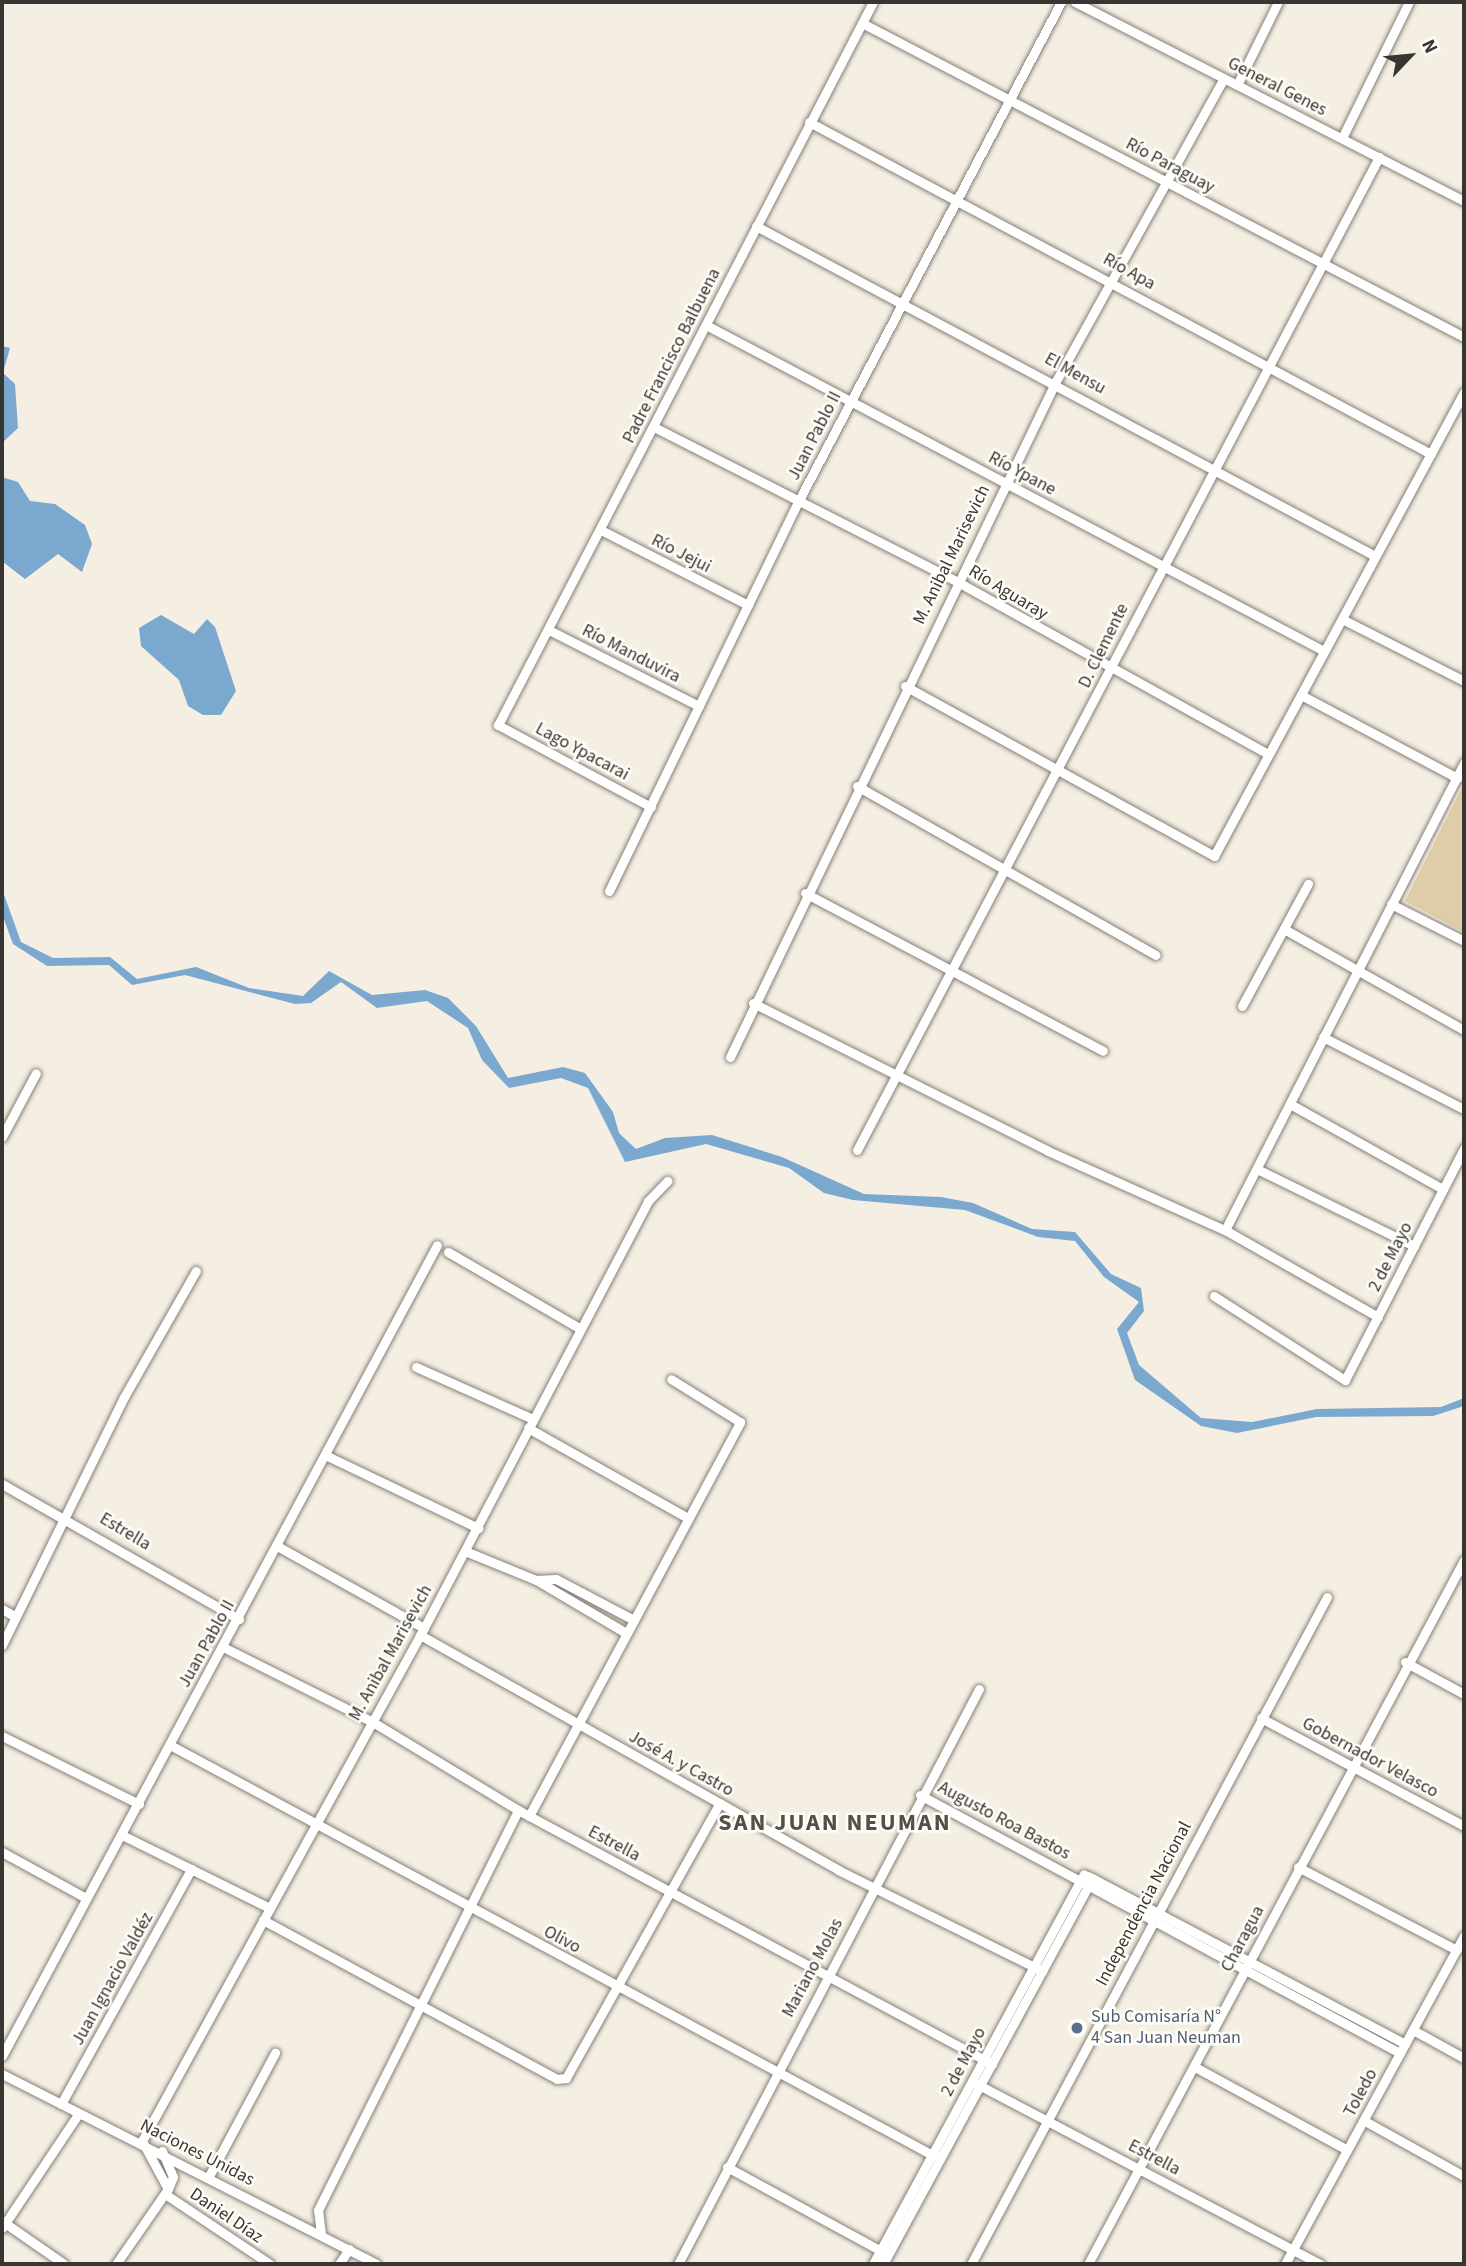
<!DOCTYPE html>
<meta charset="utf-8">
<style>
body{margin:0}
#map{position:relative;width:1466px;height:2266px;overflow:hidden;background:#f5efe3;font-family:"Source Sans 3",sans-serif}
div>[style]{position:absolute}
.green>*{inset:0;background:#e0cda8}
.water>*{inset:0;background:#7ba8ce}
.roads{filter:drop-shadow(0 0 2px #857f75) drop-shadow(0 0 2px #857f75)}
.street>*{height:9px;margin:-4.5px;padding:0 4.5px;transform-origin:4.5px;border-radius:4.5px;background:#fff}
.dots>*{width:19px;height:19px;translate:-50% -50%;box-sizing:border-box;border:4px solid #fffdf8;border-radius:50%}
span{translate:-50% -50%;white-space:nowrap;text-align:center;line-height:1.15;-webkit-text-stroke:5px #fffdf8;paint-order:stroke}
.street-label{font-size:18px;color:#383632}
.service-label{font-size:18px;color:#4e5e75}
.left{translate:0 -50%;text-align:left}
.district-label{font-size:24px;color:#555047;font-weight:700;letter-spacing:2px}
.frame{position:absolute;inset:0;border:4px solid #383632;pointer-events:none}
.north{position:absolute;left:1375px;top:21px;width:70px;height:70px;-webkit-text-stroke:5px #fffdf8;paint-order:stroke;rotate:64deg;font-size:19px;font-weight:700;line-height:28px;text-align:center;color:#383632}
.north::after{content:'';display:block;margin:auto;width:24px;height:32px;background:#383632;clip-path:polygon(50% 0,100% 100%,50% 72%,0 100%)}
</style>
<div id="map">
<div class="green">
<div style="clip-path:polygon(1464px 784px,1464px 932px,1405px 901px)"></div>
</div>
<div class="water">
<div style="clip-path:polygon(2px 346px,10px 348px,3px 373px,15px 384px,18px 428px,2px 443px)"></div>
<div style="clip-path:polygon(2px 477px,18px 482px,30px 501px,55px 504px,85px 525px,92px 544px,82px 572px,58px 554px,25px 579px,3px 562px)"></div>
<div style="clip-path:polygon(161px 615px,194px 634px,207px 619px,215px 627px,236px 691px,221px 715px,203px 715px,188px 706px,179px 680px,141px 646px,139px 628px)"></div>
<div style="clip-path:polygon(2px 889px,21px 942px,53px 958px,110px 957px,137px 979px,196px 967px,249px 988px,303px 996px,329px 971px,372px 995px,425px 990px,448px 998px,476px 1026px,508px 1078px,563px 1067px,585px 1073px,613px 1112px,619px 1133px,636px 1149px,665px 1138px,712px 1135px,782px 1157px,864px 1194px,941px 1197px,973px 1203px,1032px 1229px,1075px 1232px,1111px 1274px,1141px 1288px,1144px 1311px,1127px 1333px,1139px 1365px,1201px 1418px,1252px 1422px,1317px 1409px,1441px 1407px,1464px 1398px,1464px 1406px,1433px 1416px,1316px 1417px,1237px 1433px,1201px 1426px,1135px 1380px,1117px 1329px,1139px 1302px,1104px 1277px,1075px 1241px,1038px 1237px,965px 1210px,853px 1200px,824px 1193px,789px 1168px,706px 1144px,625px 1162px,588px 1088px,561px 1078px,509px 1088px,482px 1060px,468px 1028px,427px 1001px,377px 1008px,341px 982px,311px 1003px,295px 1004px,185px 975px,132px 985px,109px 965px,47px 966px,13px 944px,2px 914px)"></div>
</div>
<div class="roads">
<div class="street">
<div style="left:1075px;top:2px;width:437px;rotate:27.1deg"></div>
<div style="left:862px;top:23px;width:679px;rotate:27.55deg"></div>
<div style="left:1237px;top:85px;width:93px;rotate:-63.7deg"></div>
<div style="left:809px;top:122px;width:705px;rotate:28.09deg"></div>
<div style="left:1342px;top:138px;width:152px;rotate:-63.8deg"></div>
<div style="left:756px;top:226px;width:701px;rotate:28.06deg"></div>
<div style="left:706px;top:325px;width:699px;rotate:27.81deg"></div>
<div style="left:654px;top:427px;width:339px;rotate:27deg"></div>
<div style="left:956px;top:581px;width:357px;rotate:29deg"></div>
<div style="left:601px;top:530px;width:165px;rotate:27deg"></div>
<div style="left:1342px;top:619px;width:137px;rotate:26.9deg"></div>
<div style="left:549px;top:630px;width:168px;rotate:26.9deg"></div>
<div style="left:905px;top:686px;width:353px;rotate:28.8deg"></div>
<div style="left:1214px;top:856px;width:527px;rotate:-61.68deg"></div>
<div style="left:1301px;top:695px;width:177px;rotate:28deg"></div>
<div style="left:857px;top:786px;width:343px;rotate:29.5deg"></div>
<div style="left:651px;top:807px;width:174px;rotate:-151.8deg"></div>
<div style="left:498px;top:725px;width:814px;rotate:-62.59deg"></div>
<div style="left:609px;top:891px;width:435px;rotate:-64.1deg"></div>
<div style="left:799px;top:500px;width:563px;rotate:-62.25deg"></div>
<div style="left:805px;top:893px;width:337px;rotate:27.9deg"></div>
<div style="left:1391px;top:904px;width:82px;rotate:26.9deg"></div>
<div style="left:1284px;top:929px;width:206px;rotate:29.3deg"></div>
<div style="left:753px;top:1003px;width:330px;rotate:26.6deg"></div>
<div style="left:1048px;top:1151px;width:194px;rotate:24.1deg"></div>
<div style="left:1225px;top:1230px;width:176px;rotate:29.6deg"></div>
<div style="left:1242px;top:1006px;width:139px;rotate:-61.6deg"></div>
<div style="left:1323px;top:1037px;width:158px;rotate:27.1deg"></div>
<div style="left:730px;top:1057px;width:751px;rotate:-64.25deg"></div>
<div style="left:1056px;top:381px;width:346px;rotate:-61deg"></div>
<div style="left:1290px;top:1104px;width:175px;rotate:29.1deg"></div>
<div style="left:2px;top:1137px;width:72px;rotate:-62deg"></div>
<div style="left:857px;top:1150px;width:1122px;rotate:-62.27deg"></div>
<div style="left:1257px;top:1169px;width:175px;rotate:26.1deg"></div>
<div style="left:1225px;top:1230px;width:525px;rotate:-62.9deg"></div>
<div style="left:448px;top:1252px;width:151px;rotate:30.1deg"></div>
<div style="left:1214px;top:1296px;width:156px;rotate:32.7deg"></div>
<div style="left:1345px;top:1380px;width:261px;rotate:-62.8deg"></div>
<div style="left:416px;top:1367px;width:128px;rotate:24deg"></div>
<div style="left:528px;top:1428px;width:184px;rotate:29.4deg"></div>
<div style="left:325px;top:1455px;width:170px;rotate:25.5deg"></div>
<div style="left:2px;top:1484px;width:273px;rotate:29.7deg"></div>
<div style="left:279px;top:1547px;width:166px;rotate:29.2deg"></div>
<div style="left:465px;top:1551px;width:77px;rotate:22.2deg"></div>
<div style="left:2px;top:1609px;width:16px;rotate:30deg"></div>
<div style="left:626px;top:1633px;width:104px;rotate:-149.5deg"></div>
<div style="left:536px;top:1580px;width:20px;rotate:-3deg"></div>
<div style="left:556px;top:1579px;width:88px;rotate:27.7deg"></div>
<div style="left:420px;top:1635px;width:480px;rotate:29.3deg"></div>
<div style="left:838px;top:1870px;width:228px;rotate:26.3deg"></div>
<div style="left:2px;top:1645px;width:276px;rotate:-63.8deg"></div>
<div style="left:124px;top:1397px;width:145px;rotate:-60.3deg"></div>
<div style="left:223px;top:1647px;width:165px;rotate:26.6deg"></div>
<div style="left:371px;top:1721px;width:172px;rotate:31.2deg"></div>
<div style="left:518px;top:1810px;width:538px;rotate:28.19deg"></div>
<div style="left:1405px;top:1662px;width:67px;rotate:28.5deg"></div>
<div style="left:1261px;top:1718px;width:230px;rotate:28deg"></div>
<div style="left:2px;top:1736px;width:153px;rotate:26.4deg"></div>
<div style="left:170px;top:1745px;width:874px;rotate:28.27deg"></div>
<div style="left:920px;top:1795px;width:545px;rotate:28.26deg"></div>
<div style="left:529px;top:1816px;width:447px;rotate:-61.8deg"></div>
<div style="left:740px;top:1422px;width:81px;rotate:-148.1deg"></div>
<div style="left:122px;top:1835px;width:165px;rotate:26.3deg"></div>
<div style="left:2px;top:1852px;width:96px;rotate:28.7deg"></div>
<div style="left:1298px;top:1867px;width:179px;rotate:27.6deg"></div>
<div style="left:1088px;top:1876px;width:359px;rotate:27.9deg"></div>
<div style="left:263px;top:1920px;width:334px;rotate:28.4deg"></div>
<div style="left:557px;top:2079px;width:9px;rotate:-6deg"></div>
<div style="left:566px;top:2078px;width:315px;rotate:-60.8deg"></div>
<div style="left:1413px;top:2030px;width:58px;rotate:28.8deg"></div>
<div style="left:2px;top:2056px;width:920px;rotate:-61.79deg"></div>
<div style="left:1195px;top:2067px;width:173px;rotate:28.6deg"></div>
<div style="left:2px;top:2074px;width:419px;rotate:26.9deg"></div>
<div style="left:975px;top:2083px;width:390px;rotate:27.7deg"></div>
<div style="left:61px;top:2104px;width:269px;rotate:-61deg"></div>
<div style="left:1365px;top:2121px;width:113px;rotate:29.1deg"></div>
<div style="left:162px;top:2151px;width:28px;rotate:67deg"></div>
<div style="left:173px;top:2177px;width:13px;rotate:113deg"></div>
<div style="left:727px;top:2167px;width:180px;rotate:28.6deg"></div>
<div style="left:209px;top:2176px;width:140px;rotate:-61.8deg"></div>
<div style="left:165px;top:2194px;width:126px;rotate:33.7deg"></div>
<div style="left:2px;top:2221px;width:75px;rotate:34.7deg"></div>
<div style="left:2px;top:2228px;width:138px;rotate:-56.2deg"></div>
<div style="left:321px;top:2234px;width:24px;rotate:-97deg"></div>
<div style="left:318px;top:2210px;width:447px;rotate:-63.4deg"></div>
<div style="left:116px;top:2264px;width:91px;rotate:-55.3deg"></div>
<div style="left:168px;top:2189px;width:55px;rotate:-118.4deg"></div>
<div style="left:142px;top:2141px;width:585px;rotate:-61.2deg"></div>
<div style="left:424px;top:1628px;width:482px;rotate:-62.3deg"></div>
<div style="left:648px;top:1201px;width:28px;rotate:-46deg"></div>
<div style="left:339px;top:2264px;width:18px;rotate:-56deg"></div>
<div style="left:678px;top:2264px;width:649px;rotate:-62.37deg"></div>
<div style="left:873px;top:2264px;width:443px;rotate:-61.6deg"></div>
<div style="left:883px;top:2264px;width:439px;rotate:-61.5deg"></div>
<div style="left:971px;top:2264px;width:756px;rotate:-61.91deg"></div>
<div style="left:1088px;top:2264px;width:798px;rotate:-61.89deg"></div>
<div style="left:1285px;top:2264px;width:374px;rotate:-61.4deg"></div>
</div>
</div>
<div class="dots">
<div style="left:1077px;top:2028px;background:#5c6f8a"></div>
</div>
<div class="street-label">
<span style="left:1277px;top:87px;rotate:27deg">General Genes</span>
<span style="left:1170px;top:166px;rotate:28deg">Río Paraguay</span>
<span style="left:1129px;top:272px;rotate:29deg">Río Apa</span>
<span style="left:672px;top:356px;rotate:-63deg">Padre Francisco Balbuena</span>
<span style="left:1075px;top:374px;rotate:29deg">El Mensu</span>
<span style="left:815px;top:436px;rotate:-63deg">Juan Pablo II</span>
<span style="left:1022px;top:474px;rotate:28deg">Río Ypane</span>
<span style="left:681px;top:554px;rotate:27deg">Río Jejui</span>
<span style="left:952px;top:555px;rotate:-64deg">M. Anibal Marisevich</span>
<span style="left:1008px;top:593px;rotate:31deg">Río Aguaray</span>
<span style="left:1104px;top:646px;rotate:-64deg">D. Clemente</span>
<span style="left:631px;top:654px;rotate:27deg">Río Manduvira</span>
<span style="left:582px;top:752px;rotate:28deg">Lago Ypacarai</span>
<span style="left:1391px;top:1257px;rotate:-63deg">2 de Mayo</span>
<span style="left:125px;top:1532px;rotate:31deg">Estrella</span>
<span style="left:207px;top:1644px;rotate:-61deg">Juan Pablo II</span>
<span style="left:391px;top:1653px;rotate:-61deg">M. Anibal Marisevich</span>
<span style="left:1370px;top:1758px;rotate:28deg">Gobernador Velasco</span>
<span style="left:681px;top:1764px;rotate:29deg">José A. y Castro</span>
<span style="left:1004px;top:1821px;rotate:28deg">Augusto Roa Bastos</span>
<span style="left:614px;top:1844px;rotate:28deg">Estrella</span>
<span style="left:1144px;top:1904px;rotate:-62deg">Independencia Nacional</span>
<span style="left:1243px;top:1939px;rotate:-62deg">Charagua</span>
<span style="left:562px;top:1940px;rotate:28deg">Olivo</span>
<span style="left:813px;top:1968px;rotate:-62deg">Mariano Molas</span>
<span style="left:113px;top:1979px;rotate:-61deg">Juan Ignacio Valdéz</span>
<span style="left:964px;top:2062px;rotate:-62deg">2 de Mayo</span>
<span style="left:1361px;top:2093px;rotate:-62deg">Toledo</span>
<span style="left:197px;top:2153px;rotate:27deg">Naciones Unidas</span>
<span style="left:1154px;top:2158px;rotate:28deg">Estrella</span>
<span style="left:226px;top:2216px;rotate:34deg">Daniel Díaz</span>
</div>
<div class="service-label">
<span class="left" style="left:1091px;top:2028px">Sub Comisaría N°<br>4 San Juan Neuman</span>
</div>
<div class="district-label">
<span style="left:835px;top:1823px">SAN JUAN NEUMAN</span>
</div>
<div class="frame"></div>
<div class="north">N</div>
</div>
